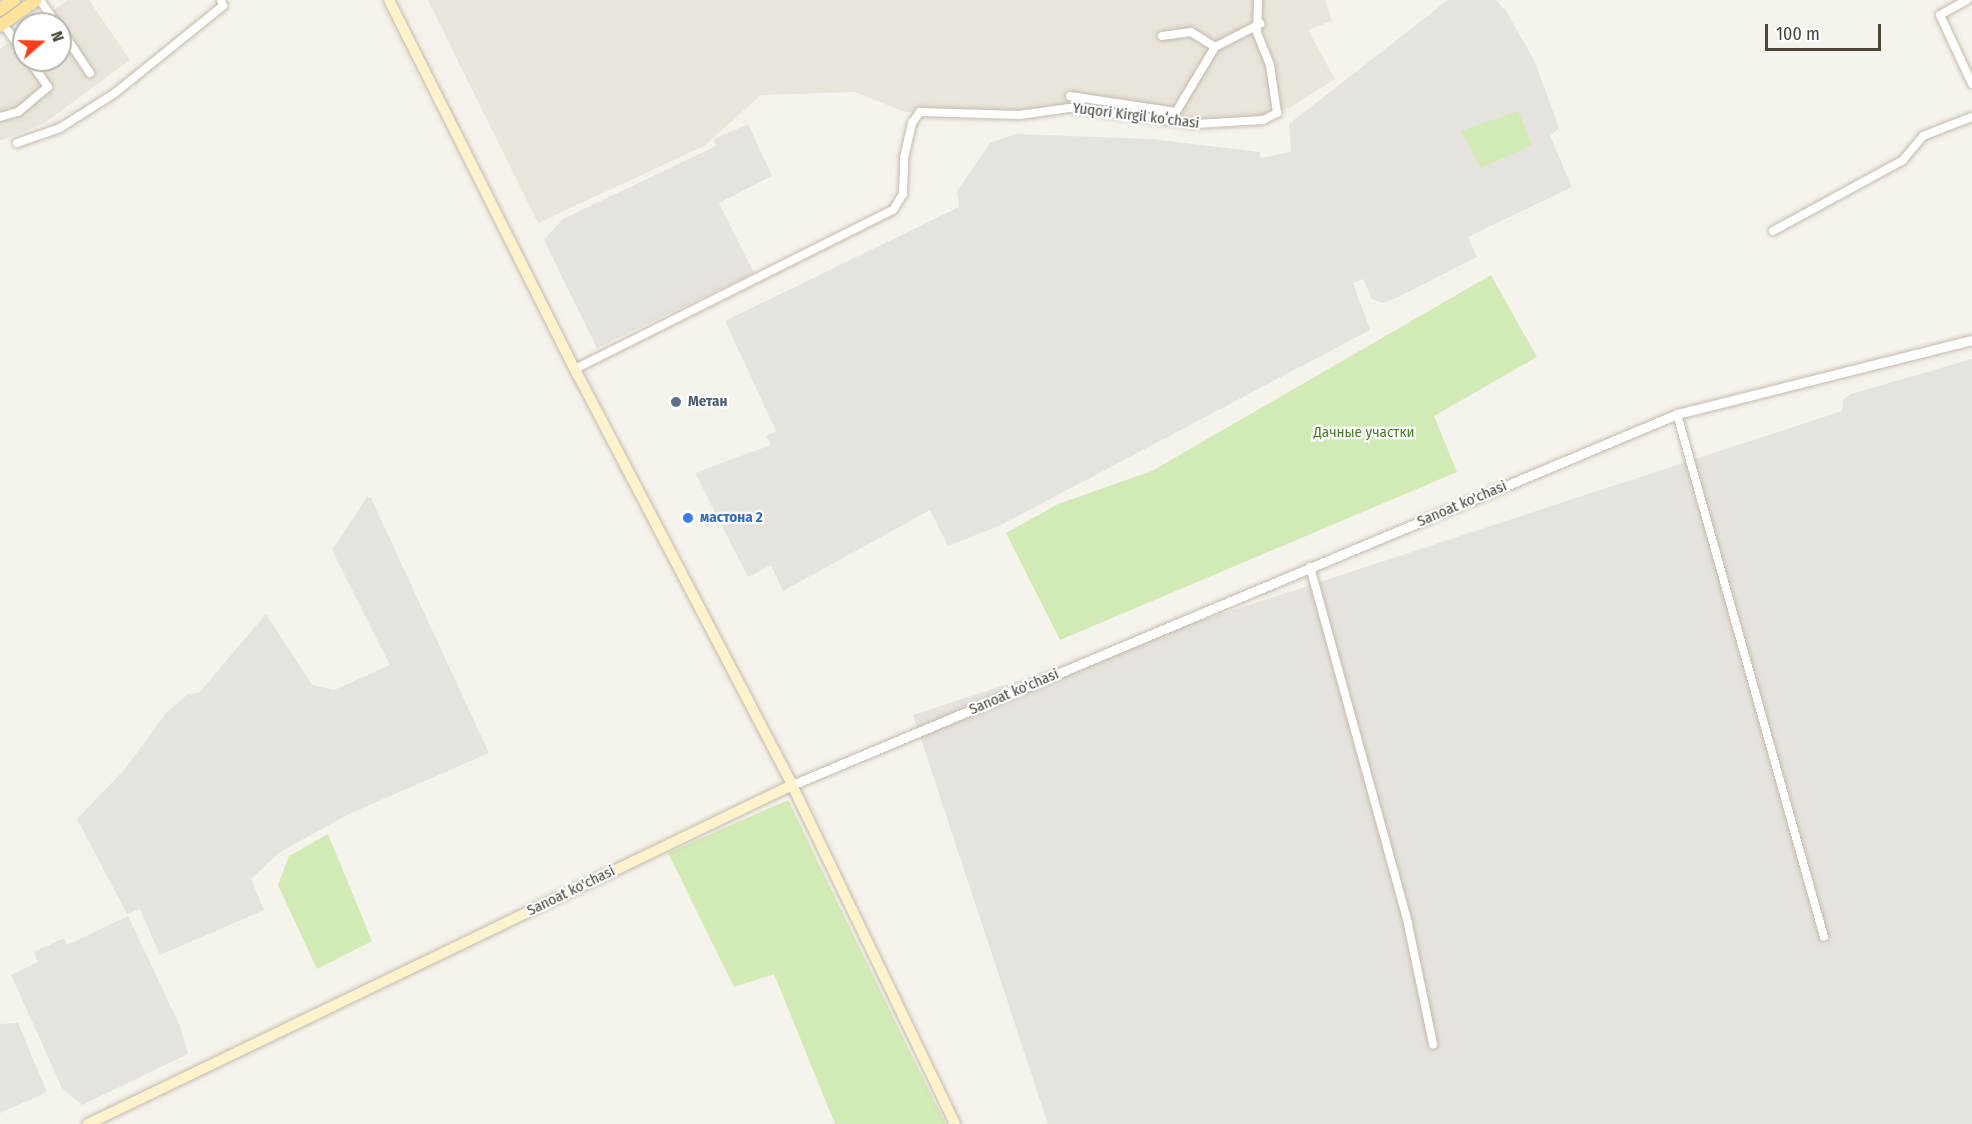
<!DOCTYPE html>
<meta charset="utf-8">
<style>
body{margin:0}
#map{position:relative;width:1972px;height:1124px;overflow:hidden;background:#f6f3ec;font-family:"Fira Sans Condensed",sans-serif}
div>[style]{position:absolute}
.residential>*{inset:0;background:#eae5da}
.industrial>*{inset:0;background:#e6e2dd}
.green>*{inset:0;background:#d2eab5}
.roads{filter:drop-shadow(0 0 2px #c2bbae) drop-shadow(0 0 2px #c2bbae)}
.minor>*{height:8px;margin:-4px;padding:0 4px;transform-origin:4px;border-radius:4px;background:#fff}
.tertiary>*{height:9px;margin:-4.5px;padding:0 4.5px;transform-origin:4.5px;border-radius:4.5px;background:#fff}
.secondary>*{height:10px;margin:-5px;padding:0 5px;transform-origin:5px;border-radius:5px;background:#fff3cd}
.primary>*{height:12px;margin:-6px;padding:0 6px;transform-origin:6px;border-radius:6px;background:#ffe39c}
.dots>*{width:16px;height:16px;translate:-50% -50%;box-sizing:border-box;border:3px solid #fff;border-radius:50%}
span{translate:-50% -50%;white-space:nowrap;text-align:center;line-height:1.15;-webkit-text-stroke:4.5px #fff;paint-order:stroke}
.street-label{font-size:15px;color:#4b4439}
.service-label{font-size:15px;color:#4e5e75;font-weight:700}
.left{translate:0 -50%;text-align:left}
.park-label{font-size:15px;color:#4a7f2a}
.shop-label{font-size:15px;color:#366cbe;font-weight:700}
.north{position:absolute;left:12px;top:12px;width:60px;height:60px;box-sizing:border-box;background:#fff;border:2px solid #b7b4b0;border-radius:50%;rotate:70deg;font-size:16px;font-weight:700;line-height:24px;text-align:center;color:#4b4439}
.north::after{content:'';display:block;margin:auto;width:21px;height:27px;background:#fc3f1d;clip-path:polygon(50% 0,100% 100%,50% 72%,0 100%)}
.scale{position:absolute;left:1765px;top:24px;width:116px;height:27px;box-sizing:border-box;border:3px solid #4b4439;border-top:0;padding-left:8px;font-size:18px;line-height:21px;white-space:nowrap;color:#4b4439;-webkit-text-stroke:4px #fff;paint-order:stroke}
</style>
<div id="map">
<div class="residential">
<div style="clip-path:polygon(68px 0,89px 0,130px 60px,43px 124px,0 141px,0 49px,24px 32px,24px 60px,60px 60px,60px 24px,35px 24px)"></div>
<div style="clip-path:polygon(428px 0,1325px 0,1332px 21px,1308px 30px,1335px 79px,1291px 107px,1254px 121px,1193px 122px,1080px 103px,1042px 113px,905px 112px,855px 92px,761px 95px,704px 146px,538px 223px)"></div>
</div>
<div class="industrial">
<div style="clip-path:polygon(1448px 0,1496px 0,1506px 11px,1535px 62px,1559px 128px,1550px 136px,1572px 187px,1468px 237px,1477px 257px,1398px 297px,1383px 303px,1372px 299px,1363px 279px,1353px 283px,1370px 330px,999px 526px,948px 546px,930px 510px,783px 591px,771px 565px,748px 577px,695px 473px,771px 445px,766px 436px,776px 431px,725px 321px,959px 207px,957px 191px,990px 143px,1015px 134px,1151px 139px,1260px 152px,1260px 158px,1291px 152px,1289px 124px)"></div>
<div style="clip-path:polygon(748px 124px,772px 176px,719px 203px,754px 273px,597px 348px,544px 240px,563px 219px,716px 146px,714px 139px)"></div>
<div style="clip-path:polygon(1972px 359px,1972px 1124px,1048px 1124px,913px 715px,1842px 411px,1843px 400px,1851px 394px)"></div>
<div style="clip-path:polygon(367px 497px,371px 498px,489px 753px,349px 814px,280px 852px,251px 879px,264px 910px,160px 955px,140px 909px,127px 914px,77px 819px,125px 769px,166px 713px,188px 694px,199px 693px,266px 614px,312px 685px,334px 690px,390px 665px,332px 550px)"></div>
<div style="clip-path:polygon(128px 916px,180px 1026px,188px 1054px,82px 1105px,62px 1088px,11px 975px,38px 962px,34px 952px,64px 938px,67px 945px)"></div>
<div style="clip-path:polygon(18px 1023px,47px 1092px,0 1113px,0 1024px)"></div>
</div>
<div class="green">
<div style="clip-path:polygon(1518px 111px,1532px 145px,1481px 168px,1461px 131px)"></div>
<div style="clip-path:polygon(1491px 275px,1537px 357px,1434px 416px,1457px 472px,1060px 640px,1006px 533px,1058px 504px,1152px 471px)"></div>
<div style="clip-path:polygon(788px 800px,912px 1056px,946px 1124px,835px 1124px,774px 974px,734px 987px,668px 853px)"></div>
<div style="clip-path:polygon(328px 834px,372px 941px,317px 969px,278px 885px,289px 856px)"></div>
</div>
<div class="roads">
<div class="minor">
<div style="left:40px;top:0;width:29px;rotate:55deg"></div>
<div style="left:1967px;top:0;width:31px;rotate:151deg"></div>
<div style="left:1940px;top:15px;width:76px;rotate:65.1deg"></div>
<div style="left:3px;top:24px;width:36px;rotate:54deg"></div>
<div style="left:60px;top:28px;width:54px;rotate:56.3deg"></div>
<div style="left:1162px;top:36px;width:29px;rotate:-8deg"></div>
<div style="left:1191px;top:32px;width:28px;rotate:32deg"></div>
<div style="left:1070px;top:96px;width:107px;rotate:8.6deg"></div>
<div style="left:1176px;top:112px;width:76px;rotate:-59deg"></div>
<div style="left:1215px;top:47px;width:51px;rotate:-27.1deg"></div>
<div style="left:0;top:117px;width:19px;rotate:-16deg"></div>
<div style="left:18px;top:112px;width:39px;rotate:-40deg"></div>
<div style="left:48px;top:87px;width:33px;rotate:-125deg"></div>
<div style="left:17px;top:143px;width:46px;rotate:-19.2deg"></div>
<div style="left:60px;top:128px;width:65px;rotate:-32.5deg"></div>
<div style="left:115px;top:93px;width:139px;rotate:-38.9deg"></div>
<div style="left:223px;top:6px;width:6px;rotate:-108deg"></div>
<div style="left:1773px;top:231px;width:148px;rotate:-28.6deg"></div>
<div style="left:1903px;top:160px;width:31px;rotate:-50deg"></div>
<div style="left:1923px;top:136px;width:53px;rotate:-21.2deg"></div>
<div style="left:575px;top:369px;width:356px;rotate:-26.6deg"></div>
<div style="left:893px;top:210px;width:19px;rotate:-58deg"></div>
<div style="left:903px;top:194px;width:36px;rotate:-88deg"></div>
<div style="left:904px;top:158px;width:36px;rotate:-77deg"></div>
<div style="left:912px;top:123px;width:14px;rotate:-54deg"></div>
<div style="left:920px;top:112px;width:99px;rotate:1.7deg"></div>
<div style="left:1019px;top:115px;width:51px;rotate:-7.8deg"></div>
<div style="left:1070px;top:108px;width:127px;rotate:7.2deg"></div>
<div style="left:1196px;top:124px;width:67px;rotate:-3.4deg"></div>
<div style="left:1263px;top:120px;width:16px;rotate:-27deg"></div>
<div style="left:1277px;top:113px;width:49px;rotate:-98.3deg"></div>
<div style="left:1270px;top:65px;width:35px;rotate:-112deg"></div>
<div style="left:1257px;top:32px;width:32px;rotate:-88deg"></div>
<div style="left:1677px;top:414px;width:543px;rotate:74.3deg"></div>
<div style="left:1310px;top:567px;width:370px;rotate:74.6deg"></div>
<div style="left:1408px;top:924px;width:123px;rotate:78.2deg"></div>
</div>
<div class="tertiary">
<div style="left:792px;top:785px;width:960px;rotate:-22.74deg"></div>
<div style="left:1677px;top:414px;width:304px;rotate:-14.1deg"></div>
</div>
<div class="secondary">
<div style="left:389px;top:0;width:420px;rotate:63.3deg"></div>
<div style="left:578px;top:375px;width:462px;rotate:62.4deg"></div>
<div style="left:792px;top:785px;width:376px;rotate:64.3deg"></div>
<div style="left:88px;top:1124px;width:781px;rotate:-25.71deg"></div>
</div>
<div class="primary">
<div style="left:0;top:10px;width:17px;rotate:-36deg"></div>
<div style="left:0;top:26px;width:44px;rotate:-35.8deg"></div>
</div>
</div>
<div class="dots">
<div style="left:676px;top:402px;background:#5c6f8a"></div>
<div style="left:688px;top:518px;background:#3f7fe0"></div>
</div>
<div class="street-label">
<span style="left:1136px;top:116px;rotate:7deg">Yuqori Kirgil koʻchasi</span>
<span style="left:1462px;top:504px;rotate:-23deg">Sanoat ko'chasi</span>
<span style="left:1014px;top:692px;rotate:-23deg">Sanoat ko'chasi</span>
<span style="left:571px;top:891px;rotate:-26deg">Sanoat ko'chasi</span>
</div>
<div class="service-label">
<span class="left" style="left:688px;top:402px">Метан</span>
</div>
<div class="park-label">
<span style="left:1364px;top:433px">Дачные участки</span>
</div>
<div class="shop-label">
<span class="left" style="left:700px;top:518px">мастона 2</span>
</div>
<div class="north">N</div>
<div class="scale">100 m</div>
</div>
